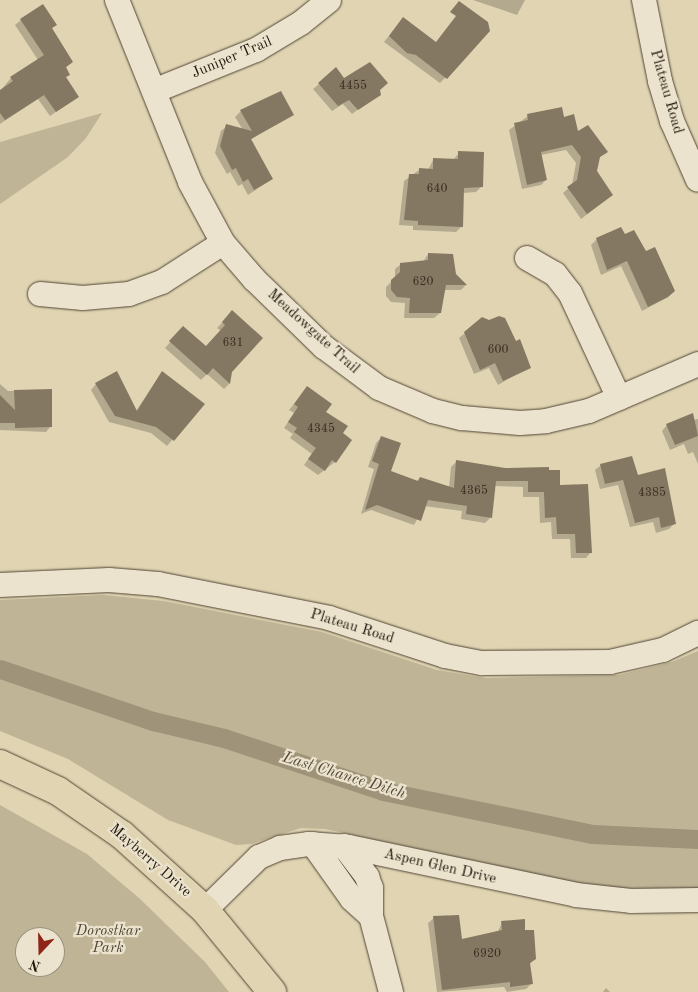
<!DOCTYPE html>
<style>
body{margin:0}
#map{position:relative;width:698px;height:992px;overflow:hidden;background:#e0d4b2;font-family:"Old Standard TT",serif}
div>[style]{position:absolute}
.green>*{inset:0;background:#bfb496}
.shadow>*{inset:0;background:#0003}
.canal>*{height:19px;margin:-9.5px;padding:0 9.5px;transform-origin:9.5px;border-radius:9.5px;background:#9f9379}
.building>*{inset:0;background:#847862}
.roads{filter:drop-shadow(0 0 1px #504535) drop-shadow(0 0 1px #504535)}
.minor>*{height:24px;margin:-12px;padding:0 12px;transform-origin:12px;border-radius:12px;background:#ebe3cd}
.major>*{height:28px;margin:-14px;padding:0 14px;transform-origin:14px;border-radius:14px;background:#e0d4b2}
span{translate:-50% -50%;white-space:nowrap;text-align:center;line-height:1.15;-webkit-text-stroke:4.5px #ebe3cd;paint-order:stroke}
.number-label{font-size:12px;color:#392e21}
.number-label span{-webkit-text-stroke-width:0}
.street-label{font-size:15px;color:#20150b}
.park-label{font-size:15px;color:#504535;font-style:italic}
.water-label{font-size:16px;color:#534737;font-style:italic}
.north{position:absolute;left:15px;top:927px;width:50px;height:50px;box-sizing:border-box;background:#ebe3cd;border:1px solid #9a917f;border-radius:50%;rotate:201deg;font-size:14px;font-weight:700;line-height:20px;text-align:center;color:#20150b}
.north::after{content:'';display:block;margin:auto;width:18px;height:22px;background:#8f2418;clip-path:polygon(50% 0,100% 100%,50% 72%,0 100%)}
</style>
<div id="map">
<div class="green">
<div style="clip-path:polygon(102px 113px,86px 138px,68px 157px,0 204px,0 142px)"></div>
<div style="clip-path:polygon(103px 595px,164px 601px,322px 632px,437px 670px,485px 678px,619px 675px,672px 662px,698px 651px,698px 889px,614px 888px,562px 880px,325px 829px,301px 828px,251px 844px,236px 845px,168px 820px,68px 759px,0 731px,0 600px)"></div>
<div style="clip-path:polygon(evenodd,0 805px,87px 854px,139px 898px,205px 962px,229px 992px,0 992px,0 805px,25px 937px,55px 937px,55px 967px,25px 967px,25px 937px)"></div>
</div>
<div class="shadow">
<div style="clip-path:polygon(473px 0,525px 0,517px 15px)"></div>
<div style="clip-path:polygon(403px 18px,436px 43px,486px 35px,440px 83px,384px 42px)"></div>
<div style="clip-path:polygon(21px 20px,55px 25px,51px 29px,72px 62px,65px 68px,69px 74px,65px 78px,77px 97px,50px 116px,38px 99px,0 124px,0 91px,11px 78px,38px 60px,15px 25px)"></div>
<div style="clip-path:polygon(344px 79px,379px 91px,379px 94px,352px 114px,343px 104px,332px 111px,313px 89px,319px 84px)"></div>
<div style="clip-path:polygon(241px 111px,292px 114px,250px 140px,272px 179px,248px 195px,242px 184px,238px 186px,230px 172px,227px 174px,215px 153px,221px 131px,227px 126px,243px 130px,235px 117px)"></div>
<div style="clip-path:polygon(528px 116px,563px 118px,577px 133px,606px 151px,598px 159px,596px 171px,606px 200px,581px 219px,563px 193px,572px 185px,576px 163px,566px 150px,541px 155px,546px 180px,541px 185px,522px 189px,509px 130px)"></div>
<div style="clip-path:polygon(459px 153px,482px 186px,476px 192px,463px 193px,462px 226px,456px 232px,413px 230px,413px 226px,399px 225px,404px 181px,419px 170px,428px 170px,433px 160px,453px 160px)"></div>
<div style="clip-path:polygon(624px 236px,668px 297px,642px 311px,621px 266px,601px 275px,591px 245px,597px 239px)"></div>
<div style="clip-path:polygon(428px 254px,466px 285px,461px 290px,444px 290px,440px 313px,434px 318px,404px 318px,405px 303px,391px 302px,386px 296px,386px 287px,395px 278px,395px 269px,401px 264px,423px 262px)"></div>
<div style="clip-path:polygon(232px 312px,231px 372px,229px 384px,224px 389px,207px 374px,201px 380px,165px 348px,178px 333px,206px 348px,221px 331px,217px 328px)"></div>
<div style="clip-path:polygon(465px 333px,529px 367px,498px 385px,489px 368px,474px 374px,459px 338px)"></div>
<div style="clip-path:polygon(162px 372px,203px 404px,167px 446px,151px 433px,109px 422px,91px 390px,96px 384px,136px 411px)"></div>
<div style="clip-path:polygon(0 384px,8px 391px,51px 390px,51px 426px,46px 432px,0 430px)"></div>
<div style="clip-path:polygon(307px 388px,342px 434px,335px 462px,318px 475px,304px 465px,312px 454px,290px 438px,293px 434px,284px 428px,294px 413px,289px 410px)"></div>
<div style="clip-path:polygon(698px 419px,698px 464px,693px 452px,688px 454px,684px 444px,670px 450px,662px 431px,667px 425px)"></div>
<div style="clip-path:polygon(382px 437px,390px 472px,416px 482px,420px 478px,449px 488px,451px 467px,456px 462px,559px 486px,591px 552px,586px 558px,571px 558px,570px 539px,552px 539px,551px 522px,540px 523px,539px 497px,523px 497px,523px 487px,494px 486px,490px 518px,485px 523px,461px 519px,462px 511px,424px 506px,414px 525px,371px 510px,361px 514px,374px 469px,368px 467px,376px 443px)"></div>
<div style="clip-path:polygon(601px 465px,637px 476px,674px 524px,669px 529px,656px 533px,653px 522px,630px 527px,618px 485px,600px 489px,595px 470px)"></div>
<div style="clip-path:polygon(434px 918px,461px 940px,497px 933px,502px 923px,524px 932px,535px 958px,529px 965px,531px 984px,526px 989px,507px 992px,504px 987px,437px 992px,428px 923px)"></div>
<div style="clip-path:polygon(606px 988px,610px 992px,603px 992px)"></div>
</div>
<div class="canal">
<div style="left:0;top:669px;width:162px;rotate:18.8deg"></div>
<div style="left:153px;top:721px;width:73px;rotate:13.5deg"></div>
<div style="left:224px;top:738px;width:168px;rotate:18.4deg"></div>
<div style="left:383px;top:791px;width:213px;rotate:11.6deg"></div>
<div style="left:592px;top:834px;width:106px;rotate:2.7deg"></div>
</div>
<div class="building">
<div style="clip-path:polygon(459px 1px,488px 22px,490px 31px,447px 79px,416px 55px,407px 53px,389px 36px,403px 17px,436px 42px,456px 16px,450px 12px)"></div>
<div style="clip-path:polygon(43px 4px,57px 25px,52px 28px,73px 62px,66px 67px,70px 75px,66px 77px,79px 97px,56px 112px,44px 95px,5px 120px,0 113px,0 90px,13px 81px,10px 77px,44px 55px,20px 19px)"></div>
<div style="clip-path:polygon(370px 62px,388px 83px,380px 90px,381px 95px,358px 110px,349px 100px,338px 106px,318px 83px,336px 67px,344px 78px)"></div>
<div style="clip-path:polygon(281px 91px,294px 115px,251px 139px,273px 179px,254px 190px,248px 179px,243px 182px,236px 168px,232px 170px,220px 146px,226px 124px,252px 131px,240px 110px)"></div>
<div style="clip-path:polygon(562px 107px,564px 117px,574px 114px,578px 131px,588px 125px,608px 152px,600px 157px,597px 171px,613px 195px,587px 214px,567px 187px,577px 180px,581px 157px,572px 145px,541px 152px,547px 180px,527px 185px,514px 123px,528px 120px,527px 114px)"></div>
<div style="clip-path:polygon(458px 151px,484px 152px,483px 187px,464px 188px,463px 227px,418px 225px,418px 221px,404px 220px,409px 174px,419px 174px,419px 168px,433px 169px,433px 158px,458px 159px)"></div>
<div style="clip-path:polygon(621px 227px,625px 234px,634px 230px,646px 251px,655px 247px,675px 291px,668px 297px,648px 307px,627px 261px,607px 270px,596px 238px)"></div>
<div style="clip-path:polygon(428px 253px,453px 254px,456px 274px,467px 285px,446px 285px,441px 313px,409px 313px,410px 298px,397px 297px,391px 290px,391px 280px,400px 272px,400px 263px,428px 260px)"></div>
<div style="clip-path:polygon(232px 310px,263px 338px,232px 372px,230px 384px,213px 368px,207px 375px,169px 341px,183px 326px,206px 346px,225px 325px,222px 322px)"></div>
<div style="clip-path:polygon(499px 316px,505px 318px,516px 341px,520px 339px,531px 368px,503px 381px,495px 363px,480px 370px,464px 332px,482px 317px,489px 320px)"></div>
<div style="clip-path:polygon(117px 371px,137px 411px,162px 371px,205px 404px,174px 441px,156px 427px,115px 416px,95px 383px)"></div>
<div style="clip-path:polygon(307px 386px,332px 404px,326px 412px,348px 426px,343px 433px,352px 440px,336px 463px,332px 460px,325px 471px,308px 459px,316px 448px,294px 432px,297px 428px,288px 422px,298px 407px,294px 404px)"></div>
<div style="clip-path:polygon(52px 389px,52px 427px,15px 428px,15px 423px,0 423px,0 395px,15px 410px,14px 390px)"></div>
<div style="clip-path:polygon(693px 413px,698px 436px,675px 445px,666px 424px)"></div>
<div style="clip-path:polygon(381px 436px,401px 443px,391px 471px,418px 481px,420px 477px,454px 488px,456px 460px,505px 468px,549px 467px,549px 470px,560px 470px,560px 485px,588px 484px,592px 553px,576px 553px,575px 534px,557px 534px,556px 517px,545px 518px,544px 492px,528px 492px,528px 481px,496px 481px,492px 518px,466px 514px,467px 506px,428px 500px,421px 521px,377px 505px,365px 510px,379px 464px,372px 461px)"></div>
<div style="clip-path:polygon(632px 456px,638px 475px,665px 468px,676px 524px,661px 528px,659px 517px,635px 523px,623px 480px,605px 484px,600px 464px)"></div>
<div style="clip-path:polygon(459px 915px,462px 939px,502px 930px,501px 921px,525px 919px,525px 930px,534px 930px,536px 959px,530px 963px,533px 984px,510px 987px,510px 982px,442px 990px,433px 916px)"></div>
</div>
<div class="roads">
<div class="minor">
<div style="left:117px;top:0;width:196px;rotate:68.1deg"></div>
<div style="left:190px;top:182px;width:69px;rotate:61.6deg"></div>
<div style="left:223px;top:243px;width:48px;rotate:49.3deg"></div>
<div style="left:254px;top:279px;width:98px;rotate:44.2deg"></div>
<div style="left:324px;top:347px;width:69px;rotate:36.7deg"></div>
<div style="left:379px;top:388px;width:59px;rotate:23.1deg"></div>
<div style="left:433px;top:411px;width:30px;rotate:14deg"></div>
<div style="left:462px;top:418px;width:58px;rotate:4.9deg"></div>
<div style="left:520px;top:423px;width:26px;rotate:-4deg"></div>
<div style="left:546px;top:421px;width:44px;rotate:-13.1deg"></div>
<div style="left:589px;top:411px;width:119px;rotate:-23.3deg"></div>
<div style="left:644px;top:0;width:83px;rotate:78.8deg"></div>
<div style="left:660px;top:81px;width:42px;rotate:73.3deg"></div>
<div style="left:672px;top:121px;width:64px;rotate:66.2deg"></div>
<div style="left:154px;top:91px;width:110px;rotate:-21.9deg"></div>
<div style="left:256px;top:50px;width:52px;rotate:-31deg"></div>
<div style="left:301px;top:23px;width:36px;rotate:-39deg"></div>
<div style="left:527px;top:258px;width:32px;rotate:30deg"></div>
<div style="left:555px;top:274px;width:24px;rotate:52deg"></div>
<div style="left:570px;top:293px;width:116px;rotate:65deg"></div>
<div style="left:40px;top:294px;width:43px;rotate:5.3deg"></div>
<div style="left:83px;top:298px;width:46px;rotate:-5deg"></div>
<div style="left:129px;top:294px;width:35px;rotate:-20deg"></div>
<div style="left:162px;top:282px;width:72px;rotate:-32.6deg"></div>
<div style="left:0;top:585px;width:109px;rotate:-2.6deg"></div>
<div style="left:109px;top:580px;width:49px;rotate:4.7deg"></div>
<div style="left:158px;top:584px;width:174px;rotate:11.2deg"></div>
<div style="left:329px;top:618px;width:122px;rotate:18.1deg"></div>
<div style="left:445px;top:656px;width:38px;rotate:11deg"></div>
<div style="left:482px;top:663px;width:128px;rotate:-0.4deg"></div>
<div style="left:610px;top:662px;width:54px;rotate:-12.8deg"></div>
<div style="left:663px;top:650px;width:39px;rotate:-26deg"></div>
<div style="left:313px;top:844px;width:67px;rotate:54.7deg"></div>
<div style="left:352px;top:899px;width:25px;rotate:42deg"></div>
<div style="left:344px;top:846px;width:39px;rotate:53deg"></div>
<div style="left:367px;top:877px;width:12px;rotate:70deg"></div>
<div style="left:371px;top:888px;width:28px;rotate:90deg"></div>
<div style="left:371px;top:916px;width:79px;rotate:75.3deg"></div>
<div style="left:205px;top:910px;width:76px;rotate:-44.5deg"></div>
<div style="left:259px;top:857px;width:23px;rotate:-23deg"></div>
<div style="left:280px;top:848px;width:28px;rotate:-8deg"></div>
<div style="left:308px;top:844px;width:41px;rotate:4.2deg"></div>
<div style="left:349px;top:847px;width:232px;rotate:11.9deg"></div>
<div style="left:576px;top:895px;width:55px;rotate:6.2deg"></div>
<div style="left:631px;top:901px;width:67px;rotate:-0.9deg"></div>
</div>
<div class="major">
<div style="left:0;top:764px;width:64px;rotate:25deg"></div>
<div style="left:58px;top:791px;width:78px;rotate:34.5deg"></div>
<div style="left:122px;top:835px;width:112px;rotate:42.1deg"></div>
<div style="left:205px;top:910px;width:106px;rotate:50.7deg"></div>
</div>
</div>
<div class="number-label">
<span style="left:353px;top:87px">4455</span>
<span style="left:437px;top:190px">640</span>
<span style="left:423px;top:283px">620</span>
<span style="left:233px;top:344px">631</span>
<span style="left:498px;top:351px">600</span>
<span style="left:321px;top:430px">4345</span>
<span style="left:474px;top:492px">4365</span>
<span style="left:652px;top:494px">4385</span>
<span style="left:487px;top:955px">6920</span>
</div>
<div class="street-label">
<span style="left:232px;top:58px;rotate:-23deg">Juniper Trail</span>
<span style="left:666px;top:92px;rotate:74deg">Plateau Road</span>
<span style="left:313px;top:332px;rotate:42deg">Meadowgate Trail</span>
<span style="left:352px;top:627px;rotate:17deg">Plateau Road</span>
<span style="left:150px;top:861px;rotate:41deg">Mayberry Drive</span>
<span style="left:440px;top:867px;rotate:13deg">Aspen Glen Drive</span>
</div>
<div class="park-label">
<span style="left:108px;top:940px">Dorostkar<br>Park</span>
</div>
<div class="water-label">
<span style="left:344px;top:776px;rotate:17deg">Last Chance Ditch</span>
</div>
<div class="north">N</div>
</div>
